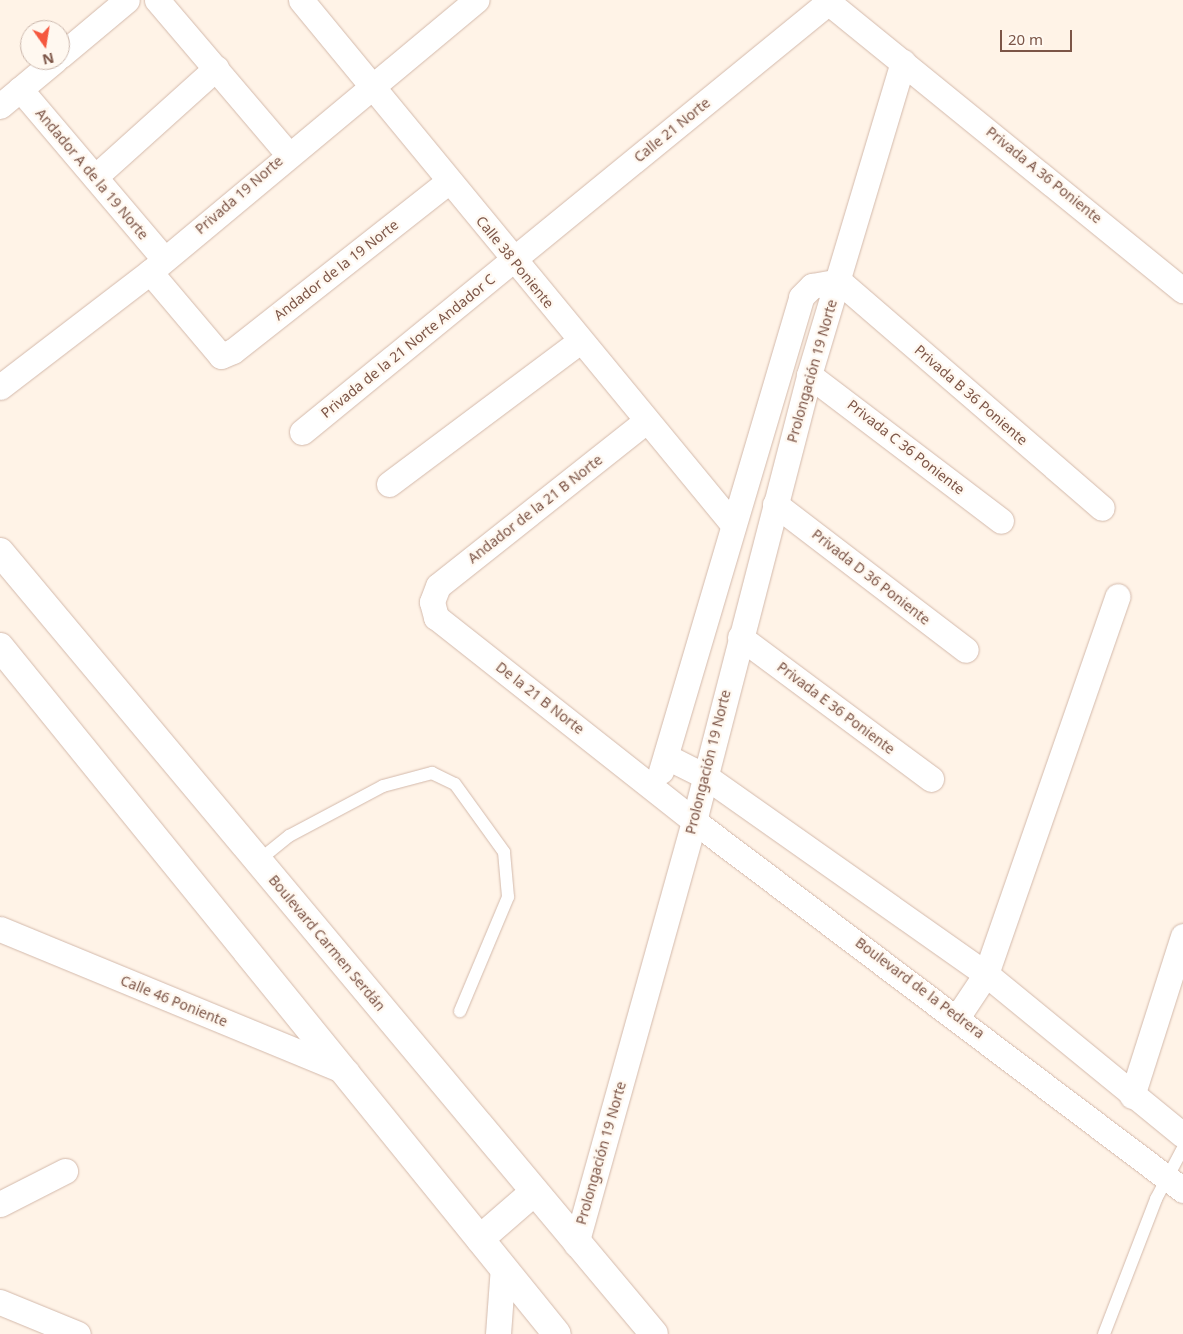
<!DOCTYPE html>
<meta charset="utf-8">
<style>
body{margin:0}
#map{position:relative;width:1183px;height:1334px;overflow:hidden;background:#fff3e7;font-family:"Noto Sans",sans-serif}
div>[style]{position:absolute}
.roads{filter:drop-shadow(0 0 1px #d3b9ab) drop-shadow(0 0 1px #d3b9ab)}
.service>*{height:12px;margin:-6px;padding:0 6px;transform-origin:6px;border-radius:6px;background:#fff}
.minor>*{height:25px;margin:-12.5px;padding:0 12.5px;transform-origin:12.5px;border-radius:12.5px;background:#fff}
.secondary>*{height:28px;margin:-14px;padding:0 14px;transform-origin:14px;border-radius:14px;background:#fff}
span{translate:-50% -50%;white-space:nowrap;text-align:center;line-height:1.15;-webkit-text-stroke:4.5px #fff8f0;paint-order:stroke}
.street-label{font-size:14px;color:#7c5547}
.north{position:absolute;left:20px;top:20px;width:50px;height:50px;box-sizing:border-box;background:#fff8f0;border:1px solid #cbb7ac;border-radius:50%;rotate:167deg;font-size:14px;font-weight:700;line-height:20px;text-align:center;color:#7c5547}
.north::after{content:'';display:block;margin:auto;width:18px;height:22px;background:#f5583f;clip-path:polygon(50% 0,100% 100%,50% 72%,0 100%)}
.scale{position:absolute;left:1000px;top:30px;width:72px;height:22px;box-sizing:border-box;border:2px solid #7c5547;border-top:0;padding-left:6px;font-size:15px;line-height:18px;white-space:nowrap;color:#7c5547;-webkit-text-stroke:4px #fff8f0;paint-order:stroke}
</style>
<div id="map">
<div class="roads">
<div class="service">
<div style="left:258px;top:861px;width:40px;rotate:-39deg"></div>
<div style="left:289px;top:836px;width:106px;rotate:-28deg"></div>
<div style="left:383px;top:786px;width:51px;rotate:-14.9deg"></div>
<div style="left:432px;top:773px;width:25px;rotate:26deg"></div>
<div style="left:455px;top:784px;width:84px;rotate:54.2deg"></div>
<div style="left:504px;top:852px;width:45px;rotate:84.9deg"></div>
<div style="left:508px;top:897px;width:124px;rotate:112.8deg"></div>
<div style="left:1104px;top:1334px;width:145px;rotate:-68.9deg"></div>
<div style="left:1156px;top:1199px;width:58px;rotate:-62.1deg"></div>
</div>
<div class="minor">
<div style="left:157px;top:0;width:202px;rotate:49.6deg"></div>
<div style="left:301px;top:0;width:676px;rotate:50.52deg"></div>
<div style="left:828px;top:2px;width:457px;rotate:39.1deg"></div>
<div style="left:60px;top:56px;width:87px;rotate:-39.9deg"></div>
<div style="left:20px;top:89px;width:223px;rotate:49.7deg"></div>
<div style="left:0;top:106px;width:72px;rotate:-39.9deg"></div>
<div style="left:95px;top:177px;width:163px;rotate:-42deg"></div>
<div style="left:150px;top:272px;width:110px;rotate:49.8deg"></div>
<div style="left:221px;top:356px;width:13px;rotate:-23deg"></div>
<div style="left:233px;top:351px;width:275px;rotate:-38.2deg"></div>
<div style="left:839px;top:281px;width:347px;rotate:40.8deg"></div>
<div style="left:809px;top:375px;width:241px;rotate:37.2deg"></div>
<div style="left:0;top:387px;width:189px;rotate:-37.5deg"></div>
<div style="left:150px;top:272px;width:425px;rotate:-39.8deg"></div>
<div style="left:646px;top:421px;width:265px;rotate:141.6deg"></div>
<div style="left:438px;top:586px;width:17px;rotate:111deg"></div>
<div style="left:432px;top:602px;width:16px;rotate:75deg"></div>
<div style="left:436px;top:617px;width:329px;rotate:38.3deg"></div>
<div style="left:694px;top:821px;width:613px;rotate:37.04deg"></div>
<div style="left:302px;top:432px;width:683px;rotate:-39.24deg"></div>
<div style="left:389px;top:484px;width:239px;rotate:-36.8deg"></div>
<div style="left:775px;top:504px;width:240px;rotate:37.4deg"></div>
<div style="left:740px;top:637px;width:238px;rotate:36.6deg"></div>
<div style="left:667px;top:757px;width:42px;rotate:26.6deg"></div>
<div style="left:705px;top:776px;width:344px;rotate:35.2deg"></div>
<div style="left:986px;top:974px;width:254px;rotate:39.3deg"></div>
<div style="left:661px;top:771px;width:494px;rotate:-73.5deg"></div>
<div style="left:801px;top:297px;width:16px;rotate:-45deg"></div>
<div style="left:812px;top:286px;width:27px;rotate:-10deg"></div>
<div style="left:0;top:929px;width:375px;rotate:22.4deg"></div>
<div style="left:958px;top:1016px;width:50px;rotate:-56.3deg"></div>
<div style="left:986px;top:974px;width:400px;rotate:-70.8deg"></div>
<div style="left:1132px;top:1096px;width:168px;rotate:-72.3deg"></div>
<div style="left:0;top:1204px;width:73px;rotate:-26.9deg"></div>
<div style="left:576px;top:1244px;width:439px;rotate:-74.4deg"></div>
<div style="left:694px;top:821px;width:461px;rotate:-75.5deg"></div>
<div style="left:809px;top:375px;width:327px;rotate:-73.3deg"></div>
<div style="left:0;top:1302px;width:84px;rotate:22.3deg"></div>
<div style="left:498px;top:1334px;width:68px;rotate:-85.8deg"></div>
</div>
<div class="secondary">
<div style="left:0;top:552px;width:1019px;rotate:50.09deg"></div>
<div style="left:0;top:647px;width:884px;rotate:50.97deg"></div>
<div style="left:480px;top:1239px;width:72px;rotate:-41deg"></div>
</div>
</div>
<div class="street-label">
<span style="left:672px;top:130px;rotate:-39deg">Calle 21 Norte</span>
<span style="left:92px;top:174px;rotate:50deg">Andador A de la 19 Norte</span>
<span style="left:1044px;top:175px;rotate:39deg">Privada A 36 Poniente</span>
<span style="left:239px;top:195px;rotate:-41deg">Privada 19 Norte</span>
<span style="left:515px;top:262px;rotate:51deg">Calle 38 Poniente</span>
<span style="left:336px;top:270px;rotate:-38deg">Andador de la 19 Norte</span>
<span style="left:408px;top:346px;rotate:-39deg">Privada de la 21 Norte Andador C</span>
<span style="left:812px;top:371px;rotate:-74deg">Prolongación 19 Norte</span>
<span style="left:971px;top:395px;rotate:41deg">Privada B 36 Poniente</span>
<span style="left:906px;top:447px;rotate:38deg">Privada C 36 Poniente</span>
<span style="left:535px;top:509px;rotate:-38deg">Andador de la 21 B Norte</span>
<span style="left:871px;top:577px;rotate:38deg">Privada D 36 Poniente</span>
<span style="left:540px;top:698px;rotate:38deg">De la 21 B Norte</span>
<span style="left:836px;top:708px;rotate:37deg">Privada E 36 Poniente</span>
<span style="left:708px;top:762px;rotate:-76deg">Prolongación 19 Norte</span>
<span style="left:327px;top:943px;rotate:50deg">Boulevard Carmen Serdán</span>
<span style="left:920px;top:988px;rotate:37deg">Boulevard de la Pedrera</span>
<span style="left:174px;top:1001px;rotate:22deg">Calle 46 Poniente</span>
<span style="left:601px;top:1153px;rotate:-74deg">Prolongación 19 Norte</span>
</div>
<div class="north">N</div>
<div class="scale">20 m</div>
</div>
